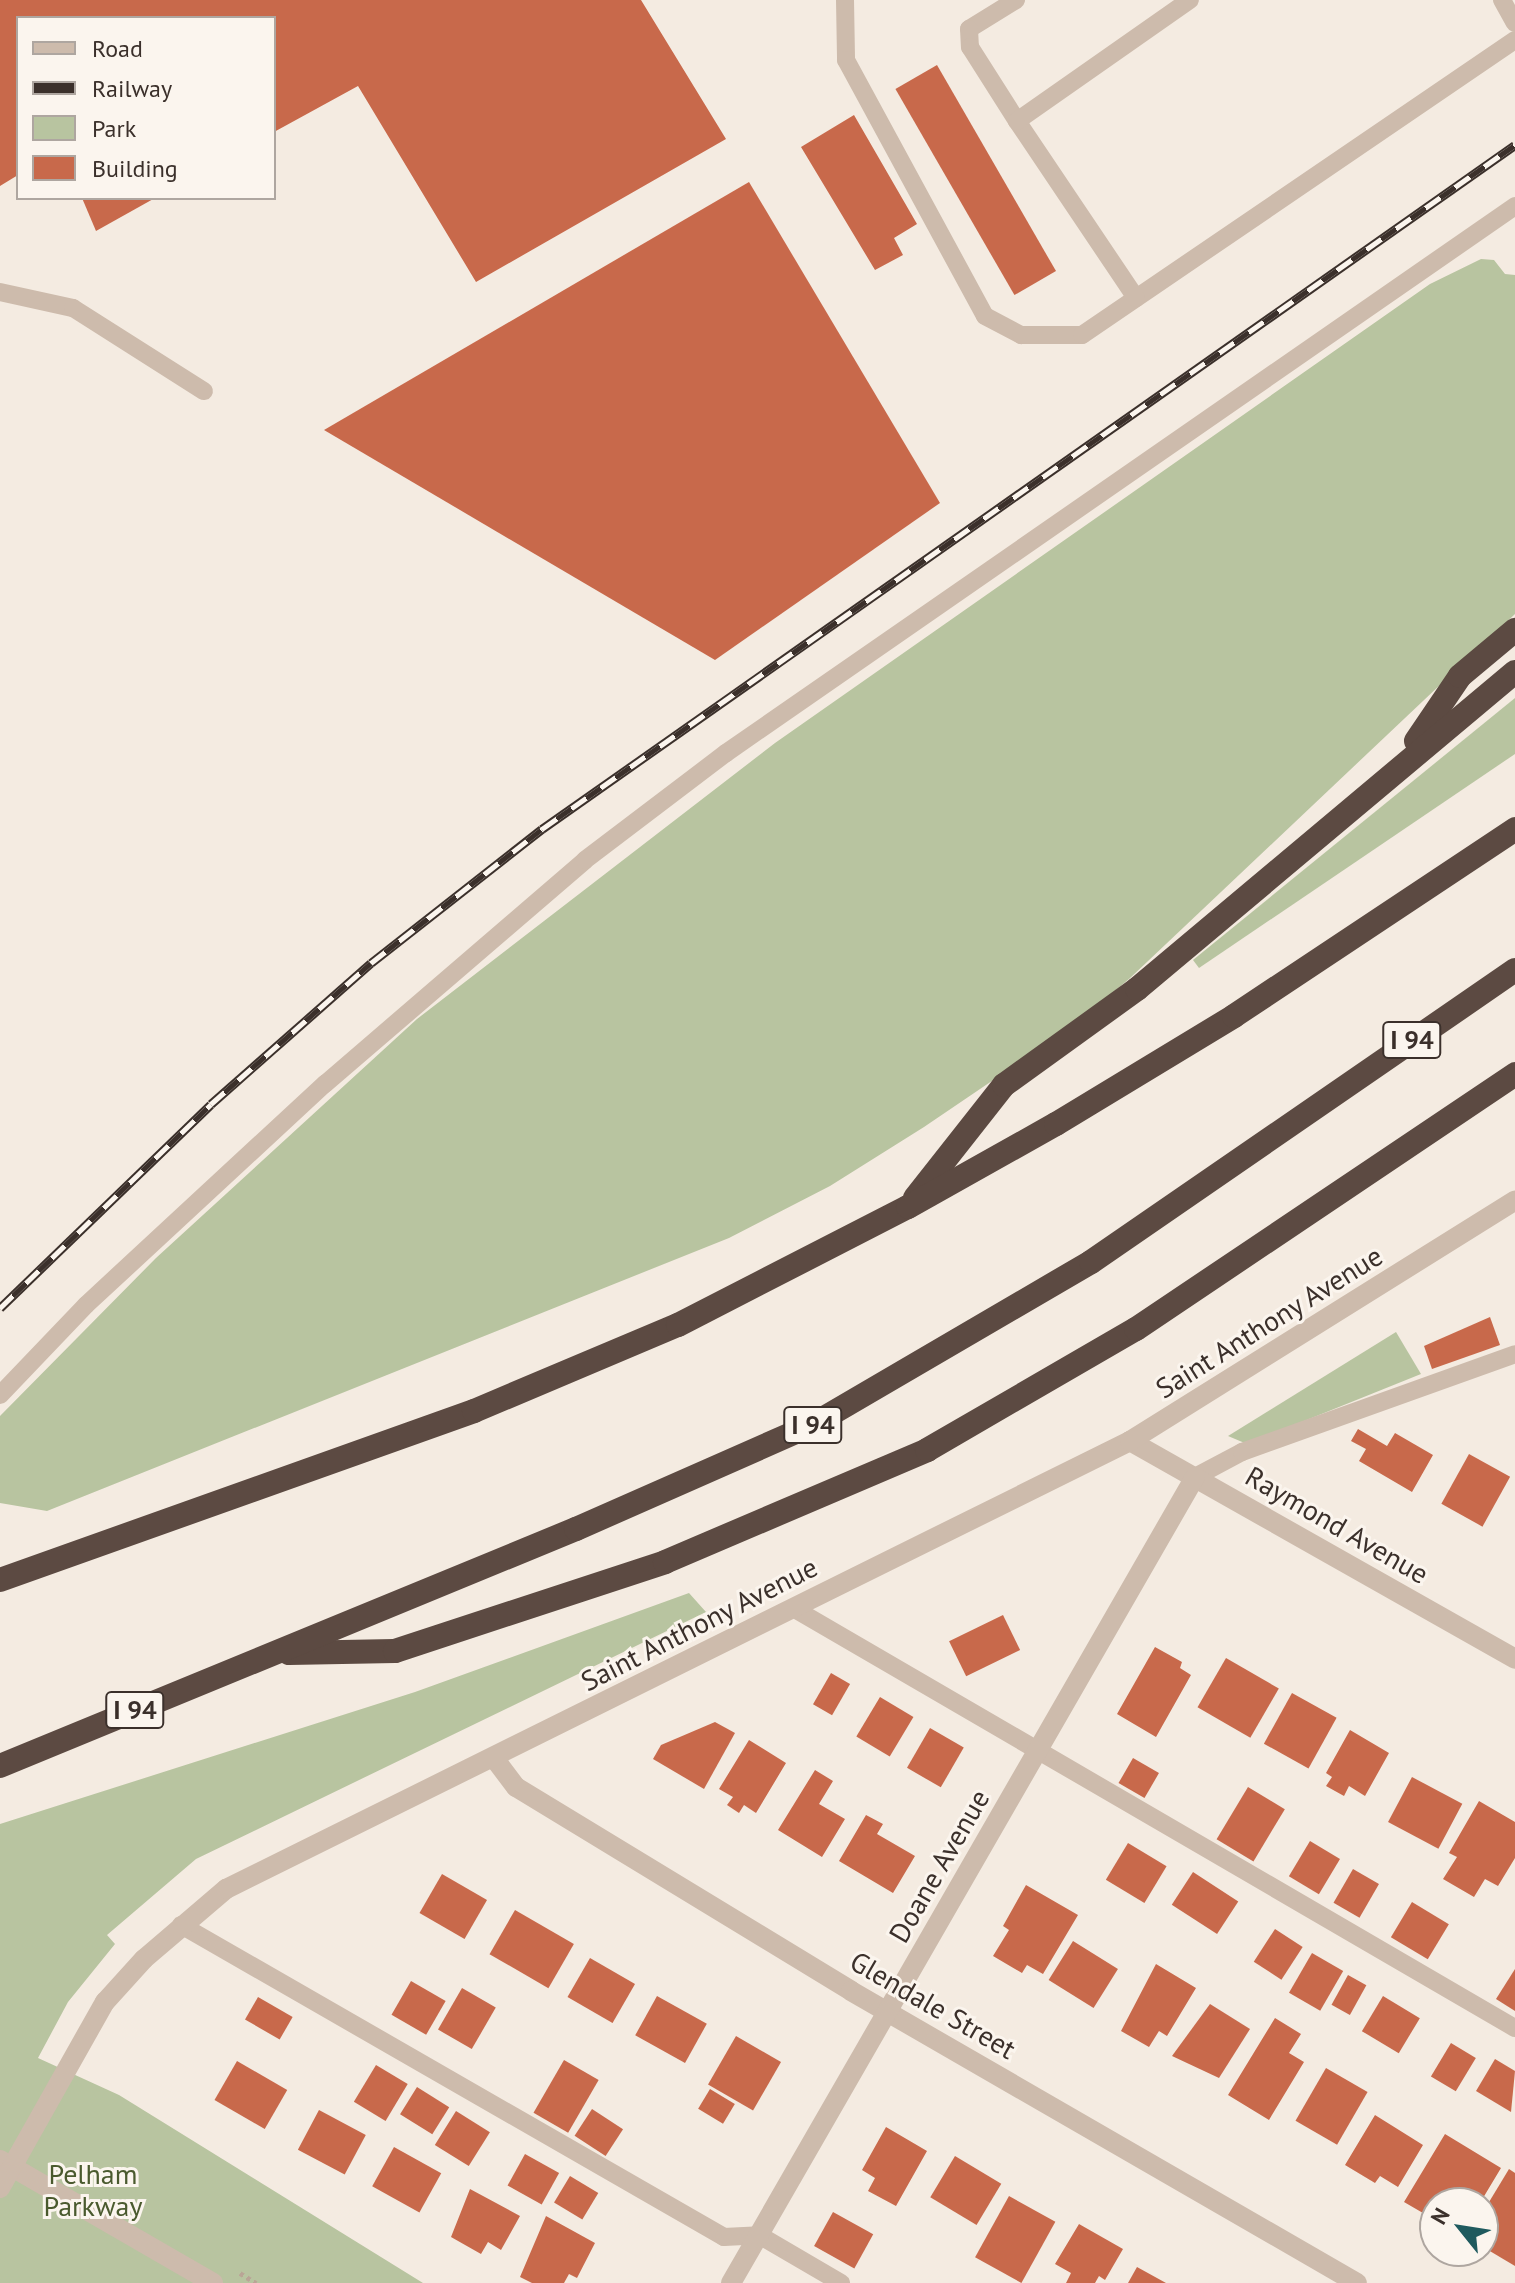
<!DOCTYPE html>
<style>
body{margin:0}
#map{position:relative;width:1515px;height:2283px;overflow:hidden;background:#f4ebe1;font-family:"PT Sans",sans-serif}
div>[style]{position:absolute}
.green>*{inset:0;background:#b8c4a0}
.building>*{inset:0;background:#c8694b;transform-origin:0 0}
.path>*{height:5px;margin-top:-2.5px;transform-origin:0;background:repeating-linear-gradient(90deg,#b9a596 0 4px,transparent 0 8px)}
.service>*{height:18px;margin:-9px;padding:0 9px;transform-origin:9px;border-radius:9px;background:#cdbbac}
.minor>*{height:20px;margin:-10px;padding:0 10px;transform-origin:10px;border-radius:10px;background:#cdbbac}
.motorway>*{height:24px;margin:-12px;padding:0 12px;transform-origin:12px;border-radius:12px;background:#5c4a42}
.rail>*{height:9px;margin-top:-4.5px;transform-origin:0;background:repeating-linear-gradient(90deg,#fbf5ee 0 18px,#3b302b 0 36px);box-sizing:border-box;border-block:2px solid #3b302b}
span{translate:-50% -50%;white-space:nowrap;text-align:center;line-height:1.15;-webkit-text-stroke:6px #fbf5ee;paint-order:stroke}
.shield-label span{padding:2px 6px;background:#fbf5ee;border:2px solid;border-radius:6px;-webkit-text-stroke-width:0}
.shield-label{font-size:26px;color:#3b302b;font-weight:700}
.street-label{font-size:28px;color:#3b302b}
.park-label{font-size:28px;color:#4a5a2e}
.legend{position:absolute;left:16px;top:16px;width:260px;height:184px;box-sizing:border-box;background:#fbf5ee;border:2px solid #aea6a0;margin:0;padding:10px 14px;list-style:none;font-size:24px;color:#3b302b}
.legend li{display:flex;align-items:center;gap:16px;height:40px}
.legend b{width:40px;border:2px solid #aea6a0}
.north{position:absolute;left:1419px;top:2187px;width:80px;height:80px;box-sizing:border-box;background:#fbf5ee;border:2px solid #aea6a0;border-radius:50%;rotate:300deg;font-size:22px;font-weight:700;line-height:32px;text-align:center;color:#3b302b}
.north::after{content:'';display:block;margin:auto;width:28px;height:36px;background:#1f5a5e;clip-path:polygon(50% 0,100% 100%,50% 72%,0 100%)}
</style>
<div id="map">
<div class="green">
<div style="clip-path:polygon(1481px 259px,1494px 260px,1505px 274px,1515px 275px,1515px 614px,1129px 979px,1070px 1028px,924px 1127px,830px 1186px,729px 1238px,47px 1511px,0 1503px,0 1416px,156px 1258px,417px 1019px,775px 743px,1430px 284px)"></div>
<div style="clip-path:polygon(1515px 698px,1515px 754px,1199px 968px,1193px 960px)"></div>
<div style="clip-path:polygon(1396px 1332px,1421px 1374px,1247px 1444px,1228px 1436px)"></div>
<div style="clip-path:polygon(689px 1593px,706px 1612px,196px 1859px,107px 1935px,115px 1944px,68px 2002px,38px 2058px,119px 2095px,423px 2283px,0 2283px,0 1824px,415px 1692px)"></div>
</div>
<div class="building">
<div style="clip-path:polygon(0 0,641px 0,726px 139px,476px 282px,358px 86px,274px 132px,274px 18px,18px 18px,18px 175px,0 186px)"></div>
<div style="left:937px;top:65px;width:238px;height:48px;rotate:60deg"></div>
<div style="clip-path:polygon(854px 115px,917px 224px,894px 238px,903px 255px,875px 270px,801px 147px)"></div>
<div style="clip-path:polygon(749px 182px,940px 503px,715px 660px,324px 430px)"></div>
<div style="clip-path:polygon(82px 198px,155px 198px,96px 231px)"></div>
<div style="clip-path:polygon(1490px 1317px,1500px 1345px,1432px 1369px,1424px 1346px)"></div>
<div style="clip-path:polygon(1358px 1429px,1387px 1446px,1395px 1433px,1433px 1455px,1412px 1492px,1359px 1461px,1366px 1449px,1351px 1441px)"></div>
<div style="left:1469px;top:1454px;width:47px;height:57px;rotate:29deg"></div>
<div style="left:1003px;top:1615px;width:39px;height:60px;rotate:64deg"></div>
<div style="clip-path:polygon(1155px 1647px,1182px 1662px,1180px 1668px,1191px 1675px,1156px 1737px,1117px 1714px)"></div>
<div style="left:1226px;top:1658px;width:61px;height:57px;rotate:30deg"></div>
<div style="left:831px;top:1673px;width:22px;height:36px;rotate:30deg"></div>
<div style="left:1292px;top:1693px;width:51px;height:58px;rotate:29deg"></div>
<div style="left:880px;top:1697px;width:39px;height:46px;rotate:31deg"></div>
<div style="clip-path:polygon(715px 1722px,735px 1733px,704px 1789px,653px 1759px,661px 1745px)"></div>
<div style="left:930px;top:1728px;width:39px;height:46px;rotate:30deg"></div>
<div style="clip-path:polygon(1350px 1730px,1389px 1753px,1365px 1796px,1349px 1786px,1344px 1796px,1326px 1786px,1332px 1777px,1326px 1773px)"></div>
<div style="clip-path:polygon(749px 1740px,786px 1763px,756px 1813px,744px 1805px,739px 1813px,727px 1805px,733px 1797px,719px 1789px)"></div>
<div style="left:1133px;top:1758px;width:30px;height:29px;rotate:30deg"></div>
<div style="clip-path:polygon(815px 1770px,833px 1781px,819px 1804px,845px 1819px,822px 1857px,778px 1830px)"></div>
<div style="left:1412px;top:1777px;width:57px;height:51px;rotate:28deg"></div>
<div style="left:1248px;top:1787px;width:43px;height:61px;rotate:31deg"></div>
<div style="clip-path:polygon(1479px 1801px,1515px 1822px,1515px 1858px,1498px 1886px,1485px 1879px,1474px 1897px,1443px 1879px,1457px 1857px,1449px 1853px)"></div>
<div style="clip-path:polygon(866px 1815px,883px 1824px,877px 1834px,915px 1856px,893px 1893px,839px 1861px)"></div>
<div style="left:1310px;top:1841px;width:35px;height:41px;rotate:31deg"></div>
<div style="left:1128px;top:1843px;width:45px;height:43px;rotate:31deg"></div>
<div style="left:1353px;top:1869px;width:30px;height:39px;rotate:30deg"></div>
<div style="left:1193px;top:1872px;width:54px;height:39px;rotate:33deg"></div>
<div style="left:442px;top:1874px;width:52px;height:45px;rotate:30deg"></div>
<div style="clip-path:polygon(1026px 1885px,1078px 1915px,1043px 1974px,1027px 1965px,1022px 1973px,993px 1956px,1009px 1930px,1003px 1926px)"></div>
<div style="left:1412px;top:1902px;width:43px;height:41px;rotate:31deg"></div>
<div style="left:515px;top:1910px;width:68px;height:51px;rotate:30deg"></div>
<div style="left:1275px;top:1929px;width:33px;height:39px;rotate:33deg"></div>
<div style="left:1073px;top:1941px;width:53px;height:46px;rotate:32deg"></div>
<div style="left:1312px;top:1953px;width:36px;height:46px;rotate:30deg"></div>
<div style="left:590px;top:1958px;width:52px;height:45px;rotate:30deg"></div>
<div style="clip-path:polygon(1156px 1964px,1196px 1988px,1167px 2036px,1159px 2031px,1149px 2047px,1121px 2031px)"></div>
<div style="clip-path:polygon(1515px 1969px,1515px 2011px,1496px 1999px)"></div>
<div style="left:1348px;top:1975px;width:21px;height:34px;rotate:29deg"></div>
<div style="left:411px;top:1981px;width:40px;height:39px;rotate:30deg"></div>
<div style="left:462px;top:1988px;width:39px;height:48px;rotate:30deg"></div>
<div style="left:657px;top:1996px;width:57px;height:45px;rotate:29deg"></div>
<div style="left:1383px;top:1996px;width:43px;height:41px;rotate:31deg"></div>
<div style="left:258px;top:1997px;width:40px;height:26px;rotate:30deg"></div>
<div style="clip-path:polygon(1210px 2004px,1250px 2029px,1219px 2078px,1172px 2056px)"></div>
<div style="clip-path:polygon(1275px 2018px,1301px 2034px,1289px 2053px,1304px 2062px,1269px 2120px,1228px 2095px)"></div>
<div style="left:736px;top:2036px;width:52px;height:56px;rotate:30deg"></div>
<div style="left:1451px;top:2043px;width:29px;height:39px;rotate:31deg"></div>
<div style="clip-path:polygon(1495px 2059px,1515px 2071px,1511px 2112px,1476px 2091px)"></div>
<div style="left:564px;top:2060px;width:40px;height:61px;rotate:30deg"></div>
<div style="left:237px;top:2061px;width:58px;height:45px;rotate:30deg"></div>
<div style="left:376px;top:2065px;width:37px;height:43px;rotate:31deg"></div>
<div style="left:1326px;top:2068px;width:48px;height:61px;rotate:30deg"></div>
<div style="left:417px;top:2087px;width:38px;height:32px;rotate:32deg"></div>
<div style="left:710px;top:2089px;width:29px;height:23px;rotate:31deg"></div>
<div style="left:592px;top:2109px;width:37px;height:32px;rotate:33deg"></div>
<div style="left:319px;top:2110px;width:53px;height:45px;rotate:28deg"></div>
<div style="left:456px;top:2111px;width:40px;height:40px;rotate:32deg"></div>
<div style="clip-path:polygon(1375px 2115px,1423px 2145px,1398px 2187px,1380px 2176px,1375px 2183px,1345px 2165px)"></div>
<div style="clip-path:polygon(886px 2127px,927px 2151px,896px 2206px,868px 2191px,875px 2178px,862px 2170px)"></div>
<div style="clip-path:polygon(1445px 2134px,1501px 2168px,1480px 2203px,1435px 2203px,1435px 2220px,1404px 2202px)"></div>
<div style="left:394px;top:2147px;width:54px;height:45px;rotate:29deg"></div>
<div style="left:525px;top:2154px;width:39px;height:36px;rotate:29deg"></div>
<div style="left:955px;top:2156px;width:54px;height:48px;rotate:31deg"></div>
<div style="clip-path:polygon(1509px 2169px,1515px 2173px,1515px 2266px,1483px 2247px,1483px 2212px)"></div>
<div style="left:570px;top:2176px;width:33px;height:31px;rotate:31deg"></div>
<div style="clip-path:polygon(470px 2189px,520px 2216px,501px 2250px,488px 2242px,481px 2254px,451px 2237px)"></div>
<div style="left:1009px;top:2196px;width:53px;height:70px;rotate:29deg"></div>
<div style="left:833px;top:2212px;width:46px;height:39px;rotate:29deg"></div>
<div style="clip-path:polygon(546px 2216px,595px 2243px,577px 2278px,569px 2274px,564px 2283px,532px 2283px,520px 2277px)"></div>
<div style="clip-path:polygon(1079px 2224px,1123px 2249px,1105px 2280px,1099px 2276px,1095px 2283px,1066px 2283px,1071px 2273px,1055px 2264px)"></div>
<div style="clip-path:polygon(1137px 2267px,1166px 2283px,1128px 2283px)"></div>
</div>
<div class="path">
<div style="left:240px;top:2273px;width:19px;rotate:32deg"></div>
</div>
<div class="service">
<div style="left:845px;top:0;width:60px;rotate:89deg"></div>
<div style="left:846px;top:60px;width:291px;rotate:61.5deg"></div>
<div style="left:985px;top:316px;width:41px;rotate:27.8deg"></div>
<div style="left:1021px;top:335px;width:61px"></div>
<div style="left:1082px;top:335px;width:524px;rotate:-34.27deg"></div>
<div style="left:1016px;top:0;width:55px;rotate:148.3deg"></div>
<div style="left:969px;top:29px;width:18px;rotate:87deg"></div>
<div style="left:970px;top:47px;width:88px;rotate:57.6deg"></div>
<div style="left:1502px;top:0;width:26px;rotate:61deg"></div>
<div style="left:0;top:292px;width:75px;rotate:12.4deg"></div>
<div style="left:73px;top:308px;width:155px;rotate:32.4deg"></div>
<div style="left:1136px;top:298px;width:213px;rotate:-123.9deg"></div>
<div style="left:1017px;top:121px;width:211px;rotate:-35deg"></div>
<div style="left:0;top:1395px;width:124px;rotate:-46.3deg"></div>
<div style="left:86px;top:1305px;width:326px;rotate:-42.8deg"></div>
<div style="left:325px;top:1084px;width:343px;rotate:-40.7deg"></div>
<div style="left:585px;top:860px;width:177px;rotate:-37.2deg"></div>
<div style="left:726px;top:753px;width:960px;rotate:-34.73deg"></div>
<div style="left:1195px;top:1477px;width:53px;rotate:-28deg"></div>
<div style="left:1242px;top:1452px;width:290px;rotate:-19.7deg"></div>
<div style="left:793px;top:1608px;width:835px;rotate:30.19deg"></div>
<div style="left:181px;top:1925px;width:626px;rotate:29.88deg"></div>
<div style="left:724px;top:2237px;width:35px;rotate:-3deg"></div>
<div style="left:759px;top:2235px;width:95px;rotate:30.3deg"></div>
</div>
<div class="minor">
<div style="left:1130px;top:1441px;width:442px;rotate:29.5deg"></div>
<div style="left:494px;top:1758px;width:36px;rotate:53deg"></div>
<div style="left:516px;top:1787px;width:392px;rotate:31.3deg"></div>
<div style="left:851px;top:1991px;width:584px;rotate:29.99deg"></div>
<div style="left:0;top:2160px;width:246px;rotate:30deg"></div>
<div style="left:0;top:2188px;width:214px;rotate:-60.6deg"></div>
<div style="left:105px;top:2002px;width:58px;rotate:-47.8deg"></div>
<div style="left:144px;top:1959px;width:108px;rotate:-40.5deg"></div>
<div style="left:226px;top:1889px;width:1009px;rotate:-26.36deg"></div>
<div style="left:1130px;top:1441px;width:454px;rotate:-32deg"></div>
<div style="left:731px;top:2283px;width:930px;rotate:-60.07deg"></div>
</div>
<div class="motorway">
<div style="left:1416px;top:741px;width:78px;rotate:-55.9deg"></div>
<div style="left:1460px;top:676px;width:72px;rotate:-39.9deg"></div>
<div style="left:915px;top:1198px;width:144px;rotate:-51.8deg"></div>
<div style="left:1004px;top:1085px;width:164px;rotate:-35.8deg"></div>
<div style="left:1137px;top:989px;width:493px;rotate:-40deg"></div>
<div style="left:0;top:1580px;width:503px;rotate:-19.62deg"></div>
<div style="left:474px;top:1411px;width:221px;rotate:-22.9deg"></div>
<div style="left:678px;top:1325px;width:259px;rotate:-27.2deg"></div>
<div style="left:908px;top:1207px;width:170px;rotate:-29.3deg"></div>
<div style="left:1056px;top:1124px;width:208px;rotate:-31.2deg"></div>
<div style="left:1234px;top:1016px;width:338px;rotate:-33.6deg"></div>
<div style="left:289px;top:1653px;width:106px;rotate:-1.1deg"></div>
<div style="left:395px;top:1651px;width:284px;rotate:-18.2deg"></div>
<div style="left:665px;top:1562px;width:285px;rotate:-23.1deg"></div>
<div style="left:927px;top:1450px;width:241px;rotate:-30.1deg"></div>
<div style="left:1136px;top:1329px;width:457px;rotate:-33.9deg"></div>
<div style="left:0;top:1766px;width:623px;rotate:-22.37deg"></div>
<div style="left:576px;top:1529px;width:258px;rotate:-23.8deg"></div>
<div style="left:812px;top:1425px;width:323px;rotate:-30.3deg"></div>
<div style="left:1091px;top:1262px;width:515px;rotate:-34.55deg"></div>
</div>
<div class="rail">
<div style="left:0;top:1308px;width:293px;rotate:-44deg"></div>
<div style="left:211px;top:1104px;width:213px;rotate:-41.4deg"></div>
<div style="left:371px;top:963px;width:217px;rotate:-38.1deg"></div>
<div style="left:542px;top:829px;width:1189px;rotate:-35.11deg"></div>
</div>
<div class="shield-label">
<span style="left:1412px;top:1040px">I 94</span>
<span style="left:813px;top:1425px">I 94</span>
<span style="left:135px;top:1710px">I 94</span>
</div>
<div class="street-label">
<span style="left:1269px;top:1322px;rotate:-32deg">Saint Anthony Avenue</span>
<span style="left:1337px;top:1525px;rotate:30deg">Raymond Avenue</span>
<span style="left:699px;top:1624px;rotate:-27deg">Saint Anthony Avenue</span>
<span style="left:939px;top:1866px;rotate:-60deg">Doane Avenue</span>
<span style="left:933px;top:2005px;rotate:30deg">Glendale Street</span>
</div>
<div class="park-label">
<span style="left:93px;top:2190px">Pelham<br>Parkway</span>
</div>
<ul class="legend">
<li><b style="height:10px;background:#cdbbac"></b>Road</li>
<li><b style="height:10px;background:#3b302b"></b>Railway</li>
<li><b style="height:22px;background:#b8c4a0"></b>Park</li>
<li><b style="height:22px;background:#c8694b"></b>Building</li>
</ul>
<div class="north">N</div>
</div>
